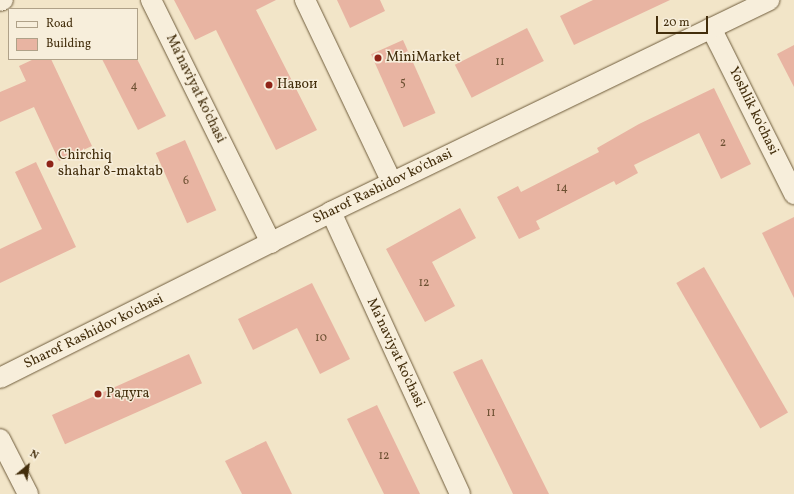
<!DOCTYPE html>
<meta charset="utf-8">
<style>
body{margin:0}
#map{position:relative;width:794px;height:494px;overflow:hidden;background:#f2e5c8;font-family:Vollkorn,serif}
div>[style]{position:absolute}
.building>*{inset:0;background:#e8b4a2;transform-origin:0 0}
.roads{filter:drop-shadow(0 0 1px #6f5c3b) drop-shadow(0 0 1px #6f5c3b)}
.minor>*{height:20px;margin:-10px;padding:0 10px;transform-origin:10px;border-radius:10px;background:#f7eedb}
.dots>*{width:11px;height:11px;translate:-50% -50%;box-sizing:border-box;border:2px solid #f7eedb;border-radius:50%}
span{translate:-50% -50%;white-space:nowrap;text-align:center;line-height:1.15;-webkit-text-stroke:3px #f7eedb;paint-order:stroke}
.number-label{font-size:12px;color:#6c5032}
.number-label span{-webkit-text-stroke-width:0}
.poi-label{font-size:14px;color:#432e0c}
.left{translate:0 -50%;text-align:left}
.street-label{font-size:14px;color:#432e0c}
.legend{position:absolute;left:8px;top:8px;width:130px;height:52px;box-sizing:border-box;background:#f7eedb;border:1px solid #afa188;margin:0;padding:5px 7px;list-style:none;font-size:12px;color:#432e0c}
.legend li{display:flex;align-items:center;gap:8px;height:20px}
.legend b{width:20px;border:1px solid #afa188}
.north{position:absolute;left:8px;top:446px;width:40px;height:40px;-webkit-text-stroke:3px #f7eedb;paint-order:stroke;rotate:29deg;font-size:11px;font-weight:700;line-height:16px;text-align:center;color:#432e0c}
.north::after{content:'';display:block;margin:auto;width:14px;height:18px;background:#432e0c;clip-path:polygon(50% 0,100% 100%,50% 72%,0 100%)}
.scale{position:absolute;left:656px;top:16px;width:52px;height:18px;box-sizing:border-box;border:2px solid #432e0c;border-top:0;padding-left:5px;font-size:12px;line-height:14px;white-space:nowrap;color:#432e0c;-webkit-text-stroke:3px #f7eedb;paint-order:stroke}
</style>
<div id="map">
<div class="building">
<div style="clip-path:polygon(174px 0,276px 0,256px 10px,317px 130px,276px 150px,216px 30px,195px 40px)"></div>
<div style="clip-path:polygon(337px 0,380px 0,385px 11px,350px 28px)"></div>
<div style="clip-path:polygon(593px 0,670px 0,574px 45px,560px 16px)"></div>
<div style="left:527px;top:28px;width:37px;height:81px;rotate:63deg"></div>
<div style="left:403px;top:40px;width:80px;height:35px;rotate:66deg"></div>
<div style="clip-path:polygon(794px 45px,794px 87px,777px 54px)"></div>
<div style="clip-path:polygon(34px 59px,51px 59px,92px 146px,59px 161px,34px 107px,0 122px,0 92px,26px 81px,19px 66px)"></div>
<div style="clip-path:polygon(102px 59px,137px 59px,166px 116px,138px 130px)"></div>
<div style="clip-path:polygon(714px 88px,751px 164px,721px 179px,699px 133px,634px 165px,638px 173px,616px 185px,614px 181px,536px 221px,540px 229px,519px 239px,497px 197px,518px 186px,521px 192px,599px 152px,597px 148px,639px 124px)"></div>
<div style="left:185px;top:140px;width:77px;height:32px;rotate:66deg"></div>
<div style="clip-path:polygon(36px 162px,76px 247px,0 283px,0 249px,42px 229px,15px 172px)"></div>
<div style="clip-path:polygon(460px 208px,476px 238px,432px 262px,455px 306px,425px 322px,386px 249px)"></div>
<div style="clip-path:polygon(794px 217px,794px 298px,762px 233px)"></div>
<div style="left:704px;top:267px;width:168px;height:32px;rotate:60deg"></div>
<div style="clip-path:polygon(312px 283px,350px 359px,320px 374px,297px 328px,253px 350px,238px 319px)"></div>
<div style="left:189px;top:354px;width:32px;height:150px;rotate:66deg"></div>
<div style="clip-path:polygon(482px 359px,540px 476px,549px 494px,513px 494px,501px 469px,453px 372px)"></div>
<div style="clip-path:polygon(377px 405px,420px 494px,384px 494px,347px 419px)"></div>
<div style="clip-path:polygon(266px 441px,292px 494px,242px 494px,225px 461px)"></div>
</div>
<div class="roads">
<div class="minor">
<div style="left:151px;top:0;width:271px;rotate:63.7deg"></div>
<div style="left:305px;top:0;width:202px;rotate:64.5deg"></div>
<div style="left:0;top:1px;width:3px;rotate:-18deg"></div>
<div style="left:711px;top:28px;width:186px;rotate:63.4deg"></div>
<div style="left:331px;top:212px;width:310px;rotate:65.4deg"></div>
<div style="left:0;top:378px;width:370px;rotate:-26.6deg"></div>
<div style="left:331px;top:212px;width:487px;rotate:-25.8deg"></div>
<div style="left:0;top:439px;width:62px;rotate:63deg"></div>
</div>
</div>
<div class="dots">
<div style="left:378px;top:58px;background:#8f2418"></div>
<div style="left:269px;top:85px;background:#8f2418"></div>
<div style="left:50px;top:164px;background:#8f2418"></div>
<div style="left:98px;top:394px;background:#8f2418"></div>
</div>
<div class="number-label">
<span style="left:500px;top:63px">11</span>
<span style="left:403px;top:84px">5</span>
<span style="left:134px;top:87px">4</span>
<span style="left:723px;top:144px">2</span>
<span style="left:186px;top:182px">6</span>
<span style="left:562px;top:189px">14</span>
<span style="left:424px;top:284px">12</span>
<span style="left:321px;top:339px">10</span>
<span style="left:491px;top:414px">11</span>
<span style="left:384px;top:457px">12</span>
</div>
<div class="poi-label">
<span class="left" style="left:386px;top:58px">MiniMarket</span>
<span class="left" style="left:277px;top:85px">Навои</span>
<span class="left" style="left:58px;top:164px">Chirchiq<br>shahar 8-maktab</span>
<span class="left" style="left:106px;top:394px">Радуга</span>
</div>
<div class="street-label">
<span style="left:195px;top:89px;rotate:64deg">Ma’naviyat ko'chasi</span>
<span style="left:753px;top:111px;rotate:64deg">Yoshlik ko'chasi</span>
<span style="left:383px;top:187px;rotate:-26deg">Sharof Rashidov ko'chasi</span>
<span style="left:94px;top:332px;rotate:-26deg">Sharof Rashidov ko'chasi</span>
<span style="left:395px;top:353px;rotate:65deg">Ma’naviyat ko'chasi</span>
</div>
<ul class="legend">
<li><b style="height:5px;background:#f7eedb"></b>Road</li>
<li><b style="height:11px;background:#e8b4a2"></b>Building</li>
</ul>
<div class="north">N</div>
<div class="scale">20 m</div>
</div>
